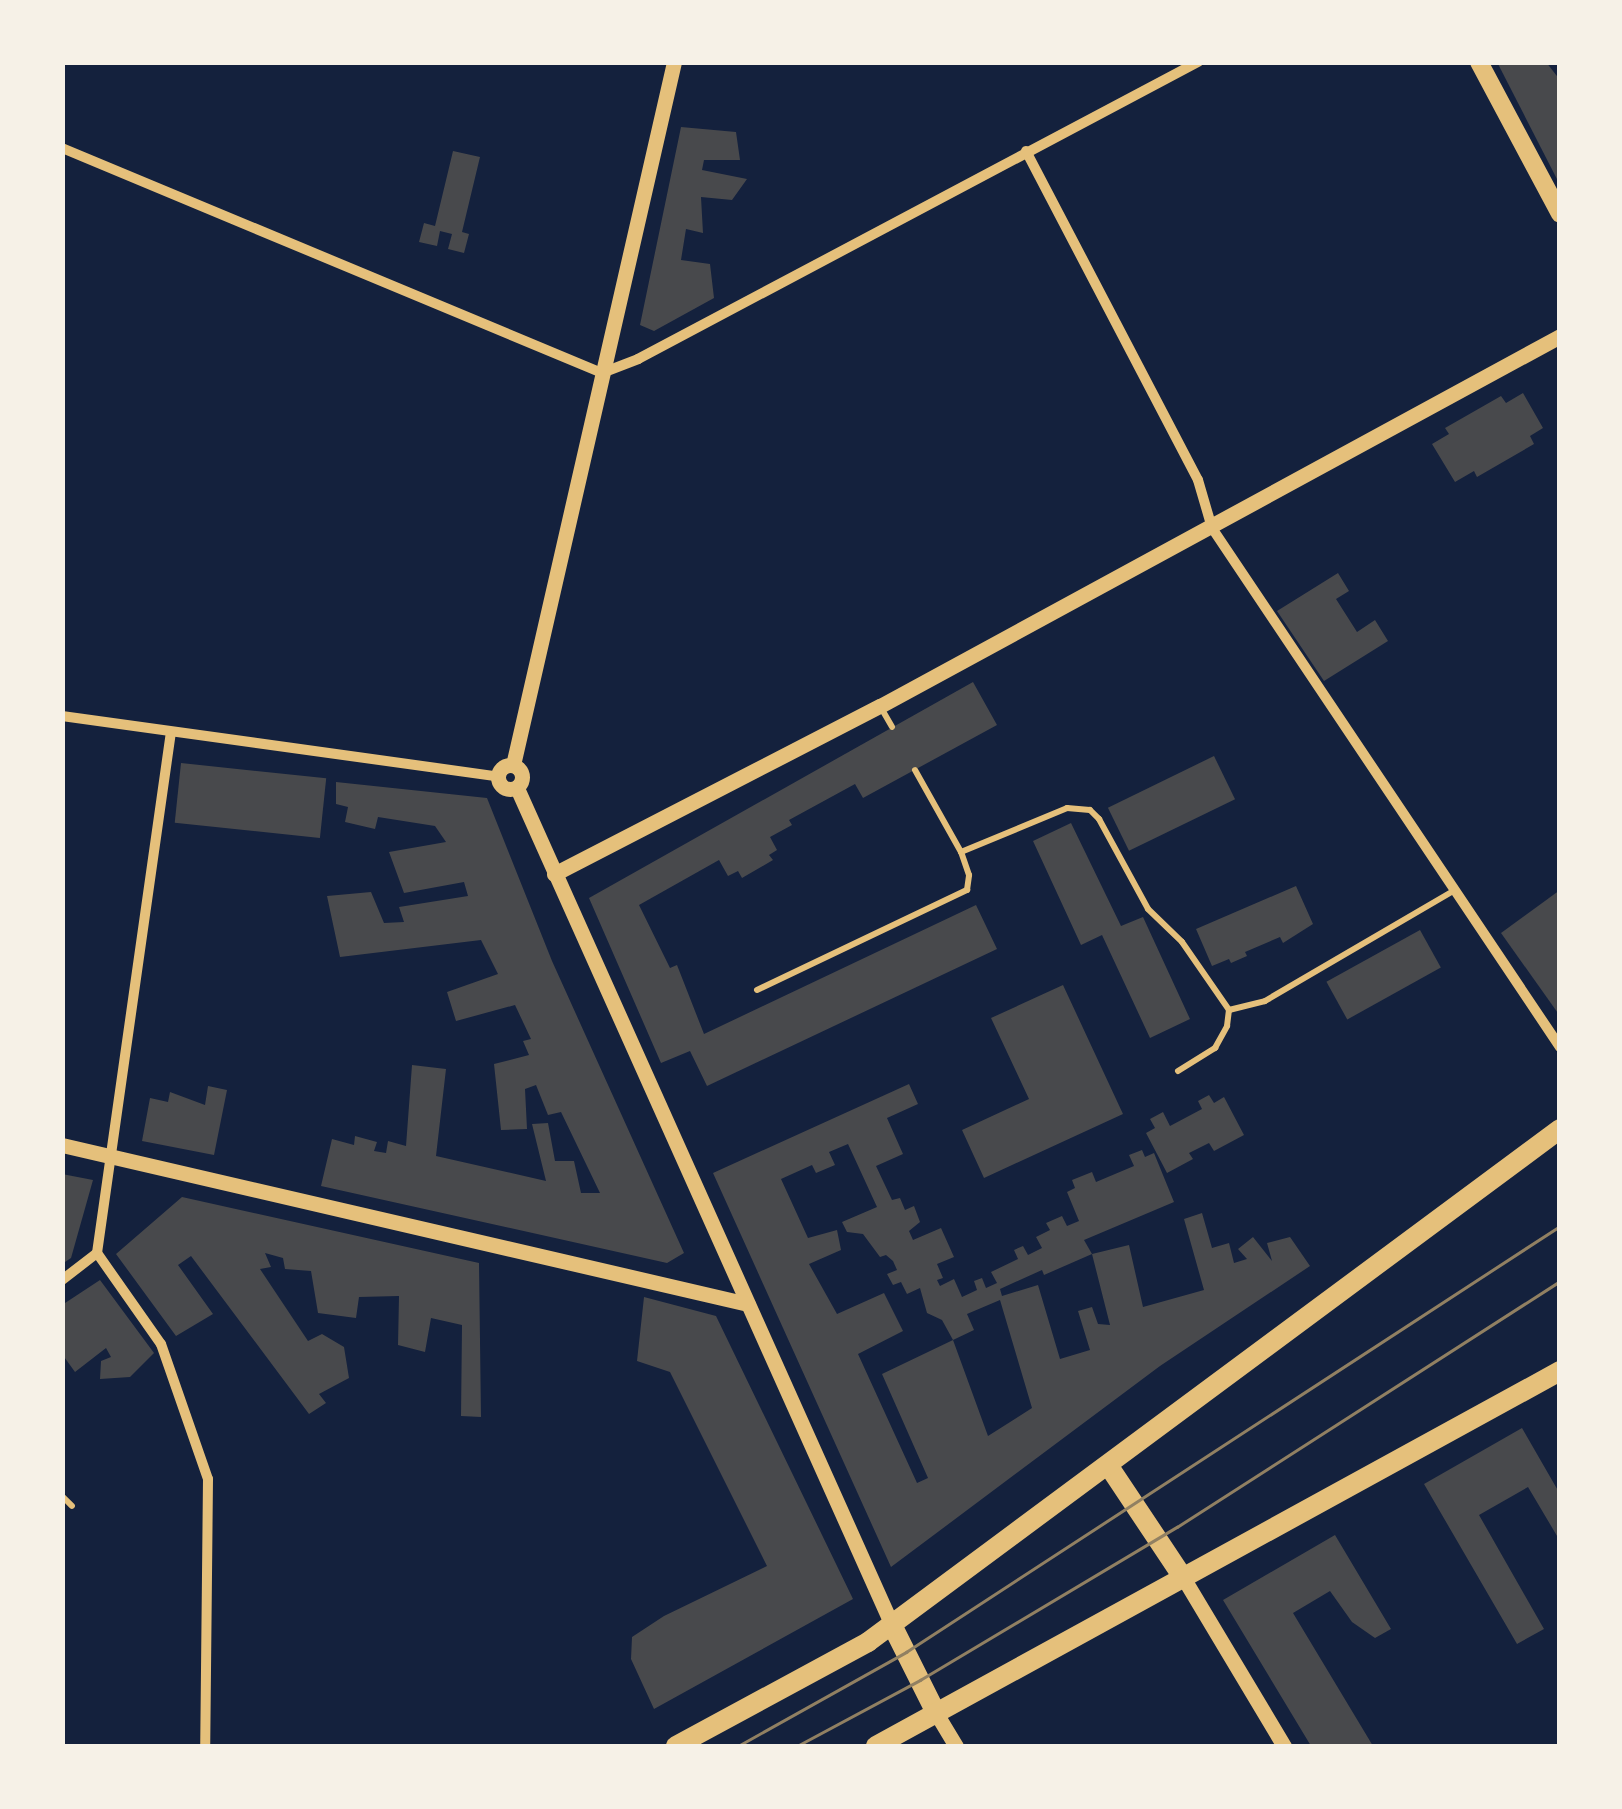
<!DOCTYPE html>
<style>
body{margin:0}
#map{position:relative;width:1622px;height:1809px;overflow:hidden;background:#14213d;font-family:"Alegreya Sans",sans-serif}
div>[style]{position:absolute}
.building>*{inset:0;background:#48494c;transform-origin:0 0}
.service>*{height:6px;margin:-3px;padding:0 3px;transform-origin:3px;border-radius:3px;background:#e5c07b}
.minor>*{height:10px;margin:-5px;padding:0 5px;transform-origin:5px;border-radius:5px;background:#e5c07b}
.tertiary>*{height:15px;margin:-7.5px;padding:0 7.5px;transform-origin:7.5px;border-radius:7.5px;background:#e5c07b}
.tertiary>.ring{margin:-7.5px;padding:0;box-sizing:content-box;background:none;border:15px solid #e5c07b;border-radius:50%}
.secondary>*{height:18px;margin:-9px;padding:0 9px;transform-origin:9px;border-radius:9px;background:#e5c07b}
.primary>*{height:20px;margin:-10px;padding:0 10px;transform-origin:10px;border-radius:10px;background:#e5c07b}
.tram>*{height:2.5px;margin:-1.25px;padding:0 1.25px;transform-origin:1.25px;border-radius:1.25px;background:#918062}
span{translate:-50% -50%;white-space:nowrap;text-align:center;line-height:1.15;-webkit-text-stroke:10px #f6f1e7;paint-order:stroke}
.frame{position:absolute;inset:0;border:65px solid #f6f1e7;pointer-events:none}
</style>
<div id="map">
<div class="building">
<div style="clip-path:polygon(1497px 62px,1546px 62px,1560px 80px,1560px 185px)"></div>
<div style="clip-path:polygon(681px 127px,736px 132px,740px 160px,704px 160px,702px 170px,747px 179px,732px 200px,701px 197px,703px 233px,686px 229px,681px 260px,710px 264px,714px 298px,654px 331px,640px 325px)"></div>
<div style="clip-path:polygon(453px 151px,480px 157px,462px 232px,469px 234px,464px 253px,448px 249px,452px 234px,440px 231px,437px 246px,419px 242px,424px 223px,435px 226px)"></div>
<div style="clip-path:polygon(1523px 393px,1543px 428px,1530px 436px,1534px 444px,1477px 477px,1474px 471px,1455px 482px,1432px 444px,1449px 434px,1445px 428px,1501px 396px,1506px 403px)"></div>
<div style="clip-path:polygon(1338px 573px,1349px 591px,1336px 599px,1357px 632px,1375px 620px,1388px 641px,1324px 681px,1277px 611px)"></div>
<div style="clip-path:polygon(973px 682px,997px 725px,863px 798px,855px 784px,789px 820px,792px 825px,770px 837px,777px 850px,769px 855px,773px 860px,742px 878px,738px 871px,728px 876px,719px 860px,639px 905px,670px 968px,677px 965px,704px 1034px,976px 905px,997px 949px,707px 1086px,690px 1051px,661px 1063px,589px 898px)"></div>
<div style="left:1214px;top:756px;width:48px;height:118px;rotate:64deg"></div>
<div style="left:181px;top:763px;width:146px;height:60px;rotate:6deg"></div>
<div style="clip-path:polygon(336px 782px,487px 798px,552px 961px,684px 1253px,667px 1263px,321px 1186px,332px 1139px,354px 1145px,355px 1136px,377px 1142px,374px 1151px,386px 1153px,388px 1141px,406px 1146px,412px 1065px,446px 1069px,436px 1156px,546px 1181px,532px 1124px,548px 1123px,555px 1161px,574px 1161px,581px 1193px,600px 1193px,561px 1112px,548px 1115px,536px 1085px,525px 1089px,527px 1129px,501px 1130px,494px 1064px,529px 1055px,523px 1041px,531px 1039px,515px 1005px,456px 1021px,447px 992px,498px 974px,481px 940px,340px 957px,327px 896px,371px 892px,384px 923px,404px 922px,399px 907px,468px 896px,464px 882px,404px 893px,389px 852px,446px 842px,435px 826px,378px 817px,375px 829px,345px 822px,348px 807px,336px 804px)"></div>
<div style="clip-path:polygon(1071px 823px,1121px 926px,1143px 917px,1190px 1019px,1150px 1038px,1102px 935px,1081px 945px,1033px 841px)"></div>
<div style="clip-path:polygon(1296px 886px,1313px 924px,1283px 943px,1280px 937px,1245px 952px,1247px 956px,1231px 963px,1229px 959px,1212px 966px,1196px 929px)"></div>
<div style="clip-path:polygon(1560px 890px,1560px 1016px,1501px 933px)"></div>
<div style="left:1420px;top:930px;width:43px;height:107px;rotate:61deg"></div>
<div style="clip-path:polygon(1063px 985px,1123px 1114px,984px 1178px,962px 1130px,1029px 1099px,991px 1018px)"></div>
<div style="clip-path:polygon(evenodd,909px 1084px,918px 1104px,887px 1118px,903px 1154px,876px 1166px,892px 1200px,900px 1198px,905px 1210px,914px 1206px,920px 1222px,909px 1231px,913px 1240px,941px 1228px,954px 1257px,937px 1264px,943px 1278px,937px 1280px,940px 1286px,954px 1279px,962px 1297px,977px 1290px,974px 1281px,982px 1278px,986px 1288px,997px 1283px,991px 1272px,1018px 1259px,1014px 1250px,1023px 1246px,1028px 1255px,1042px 1248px,1036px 1237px,1050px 1230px,1046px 1223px,1062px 1216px,1067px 1226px,1079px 1221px,1067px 1192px,1075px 1188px,1072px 1180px,1092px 1172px,1096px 1182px,1134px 1166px,1129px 1155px,1142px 1150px,1145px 1157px,1154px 1153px,1174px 1202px,1084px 1240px,1092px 1254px,1044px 1275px,1042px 1270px,1000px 1289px,1002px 1296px,1038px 1285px,1060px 1359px,1090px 1350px,1078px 1311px,1092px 1307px,1098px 1324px,1110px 1325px,1092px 1254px,1129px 1245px,1143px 1307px,1204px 1290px,1184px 1219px,1202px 1213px,1212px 1248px,1229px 1243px,1234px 1263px,1247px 1259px,1238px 1249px,1253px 1237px,1272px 1261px,1267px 1243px,1290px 1237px,1310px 1266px,1160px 1366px,891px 1567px,713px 1173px,909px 1084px,848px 1144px,877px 1207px,842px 1222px,847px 1232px,863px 1234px,880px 1257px,886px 1255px,893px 1261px,897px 1270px,887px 1274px,893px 1285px,901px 1282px,907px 1294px,920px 1288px,927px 1313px,942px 1320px,953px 1340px,974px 1330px,967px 1314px,1000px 1300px,1032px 1408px,988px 1436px,953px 1340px,882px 1374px,928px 1478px,917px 1483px,858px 1354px,903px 1331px,884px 1293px,837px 1314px,809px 1264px,841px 1250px,837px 1230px,808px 1238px,781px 1179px,812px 1165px,816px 1173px,835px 1165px,829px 1152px,848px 1144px)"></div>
<div style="clip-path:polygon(208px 1086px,227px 1090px,214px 1155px,142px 1141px,150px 1098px,168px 1102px,170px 1092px,205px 1105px)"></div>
<div style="clip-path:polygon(1209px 1095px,1214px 1103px,1224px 1097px,1244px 1135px,1214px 1151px,1209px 1143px,1189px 1153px,1193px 1159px,1167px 1173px,1146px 1133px,1155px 1128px,1150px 1119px,1163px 1112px,1170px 1126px,1202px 1109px,1198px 1101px)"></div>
<div style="clip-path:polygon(62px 1174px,93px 1180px,71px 1258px,62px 1264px)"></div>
<div style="clip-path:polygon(182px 1197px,479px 1263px,481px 1417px,461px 1416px,462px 1325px,431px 1318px,425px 1352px,398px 1345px,399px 1296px,359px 1297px,356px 1318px,318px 1313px,311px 1271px,285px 1269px,283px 1258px,265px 1253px,271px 1267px,260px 1269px,308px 1341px,322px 1334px,344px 1347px,349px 1378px,319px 1394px,326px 1403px,309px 1414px,191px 1256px,178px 1265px,213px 1314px,176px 1336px,116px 1254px)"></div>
<div style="clip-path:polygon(100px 1280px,154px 1353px,130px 1377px,100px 1379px,101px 1361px,111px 1357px,106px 1348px,75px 1372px,62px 1354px,62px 1305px)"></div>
<div style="clip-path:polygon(644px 1297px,716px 1316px,853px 1599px,654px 1709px,631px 1659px,632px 1637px,664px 1616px,767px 1566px,670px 1372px,637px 1361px)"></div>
<div style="clip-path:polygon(1522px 1428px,1560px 1494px,1560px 1541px,1528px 1487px,1479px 1515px,1544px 1629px,1517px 1644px,1424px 1484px)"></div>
<div style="clip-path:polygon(1335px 1535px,1391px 1629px,1375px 1638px,1352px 1622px,1330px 1591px,1293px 1613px,1373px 1746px,1311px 1746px,1223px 1600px)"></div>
</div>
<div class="service">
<div style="left:880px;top:706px;width:24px;rotate:60deg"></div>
<div style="left:961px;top:852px;width:115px;rotate:-22.5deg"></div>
<div style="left:1067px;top:808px;width:23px;rotate:5deg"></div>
<div style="left:1090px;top:810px;width:13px;rotate:45deg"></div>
<div style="left:1099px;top:819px;width:102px;rotate:61.4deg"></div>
<div style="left:1148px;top:909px;width:47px;rotate:44.1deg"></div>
<div style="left:1182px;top:942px;width:83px;rotate:55.3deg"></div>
<div style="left:1229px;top:1010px;width:37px;rotate:-14deg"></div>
<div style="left:1265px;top:1001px;width:220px;rotate:-30.3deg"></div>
<div style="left:757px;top:990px;width:233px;rotate:-25.5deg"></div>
<div style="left:967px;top:890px;width:15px;rotate:-82deg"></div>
<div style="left:969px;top:875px;width:24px;rotate:-109deg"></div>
<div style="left:961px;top:852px;width:94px;rotate:-119.3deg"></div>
<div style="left:1178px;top:1071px;width:44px;rotate:-31.9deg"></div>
<div style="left:1215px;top:1048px;width:25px;rotate:-61deg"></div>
<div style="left:1227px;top:1026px;width:16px;rotate:-83deg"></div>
<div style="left:62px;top:1496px;width:14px;rotate:45deg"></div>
</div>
<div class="minor">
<div style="left:62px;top:148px;width:585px;rotate:22.62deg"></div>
<div style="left:602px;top:373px;width:39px;rotate:-21deg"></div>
<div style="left:638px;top:359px;width:634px;rotate:-27.94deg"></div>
<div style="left:1026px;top:151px;width:371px;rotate:62.4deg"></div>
<div style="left:1198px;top:480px;width:50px;rotate:73.7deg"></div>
<div style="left:1212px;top:528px;width:625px;rotate:56.16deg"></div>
<div style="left:62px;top:716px;width:439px;rotate:7.9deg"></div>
<div style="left:97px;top:1253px;width:111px;rotate:54.9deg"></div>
<div style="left:161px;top:1344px;width:143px;rotate:70.8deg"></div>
<div style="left:208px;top:1479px;width:267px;rotate:90.6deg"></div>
<div style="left:62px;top:1280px;width:44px;rotate:-37.6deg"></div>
<div style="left:97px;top:1253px;width:526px;rotate:-81.92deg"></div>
</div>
<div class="tertiary">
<div class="ring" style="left:498px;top:765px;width:9px;height:9px"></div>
<div style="left:513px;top:765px;width:721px;rotate:-77.1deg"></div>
<div style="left:517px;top:788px;width:917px;rotate:65.87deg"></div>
<div style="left:554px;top:874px;width:367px;rotate:-27.3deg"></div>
<div style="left:880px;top:706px;width:774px;rotate:-28.55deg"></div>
<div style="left:62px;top:1145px;width:704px;rotate:13.05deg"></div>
<div style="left:1184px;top:1579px;width:195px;rotate:59.1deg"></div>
<div style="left:936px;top:1713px;width:39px;rotate:59deg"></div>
</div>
<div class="secondary">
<div style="left:1479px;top:62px;width:172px;rotate:61.9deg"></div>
</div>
<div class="primary">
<div style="left:1108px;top:1465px;width:137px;rotate:56.3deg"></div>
<div style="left:892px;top:1625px;width:98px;rotate:63.4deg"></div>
<div style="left:676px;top:1746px;width:218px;rotate:-28.4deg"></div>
<div style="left:868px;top:1642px;width:861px;rotate:-36.55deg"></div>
<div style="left:876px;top:1746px;width:780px;rotate:-28.73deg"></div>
</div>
<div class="tram">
<div style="left:738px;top:1746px;width:193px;rotate:-29.2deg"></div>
<div style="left:906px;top:1652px;width:781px;rotate:-33.08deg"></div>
<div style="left:797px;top:1746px;width:140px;rotate:-28.2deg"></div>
<div style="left:920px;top:1680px;width:299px;rotate:-30.8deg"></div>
<div style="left:1177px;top:1527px;width:455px;rotate:-32.7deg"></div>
</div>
<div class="frame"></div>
</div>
